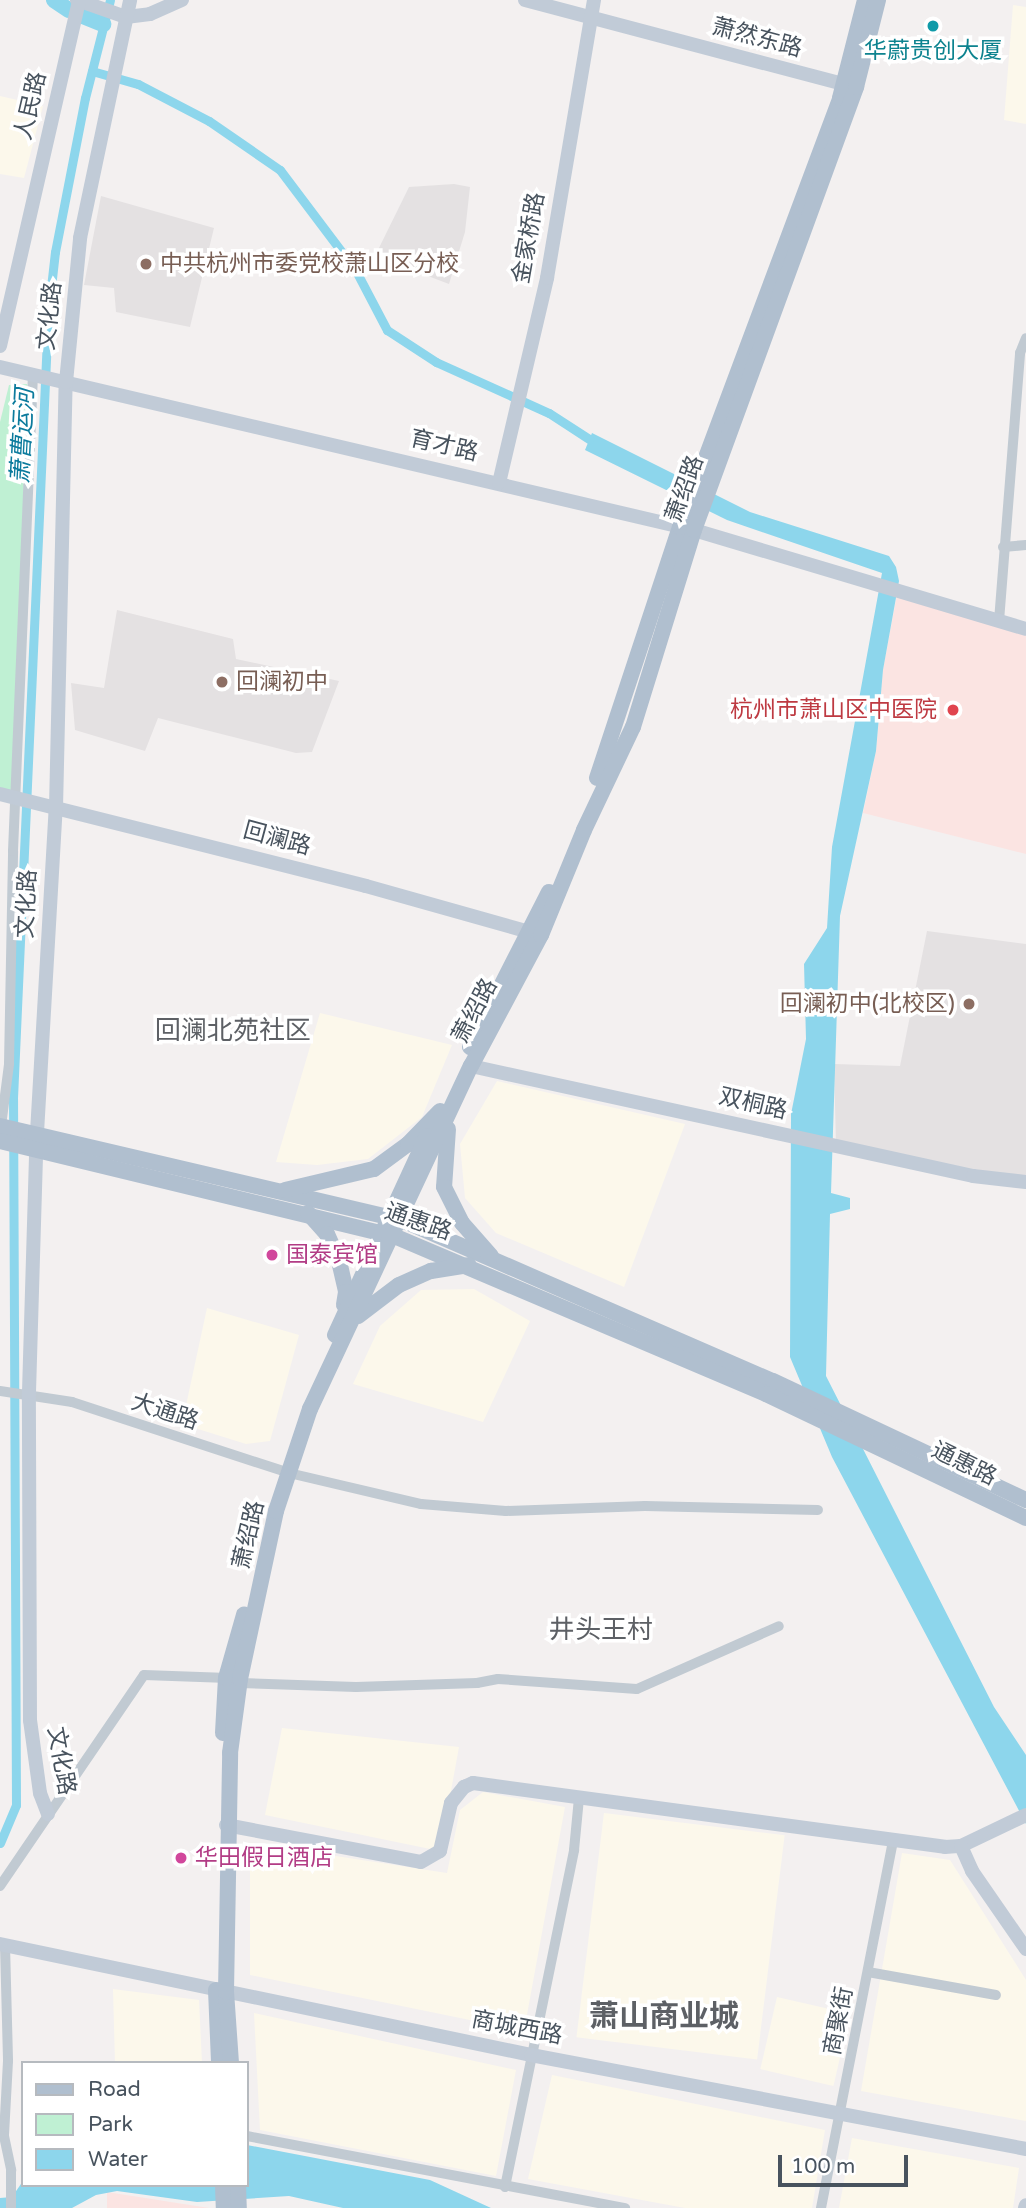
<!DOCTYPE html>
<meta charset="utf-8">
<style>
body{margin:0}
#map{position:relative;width:1026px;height:2208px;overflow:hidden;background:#f3f0f0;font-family:"Varela Round","Noto Sans SC",sans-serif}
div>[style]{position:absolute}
.commercial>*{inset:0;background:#fcf8eb;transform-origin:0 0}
.education>*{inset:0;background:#e4e1e2}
.medical>*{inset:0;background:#fbe4e2}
.green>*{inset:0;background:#bff0d3}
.water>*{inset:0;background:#8dd6ec}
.canal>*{height:9px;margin:-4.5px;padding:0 4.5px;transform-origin:4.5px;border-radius:4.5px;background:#8dd6ec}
.river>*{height:16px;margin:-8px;padding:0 8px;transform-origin:8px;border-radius:8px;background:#8dd6ec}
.street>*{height:10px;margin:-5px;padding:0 5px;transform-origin:5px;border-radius:5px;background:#c1cad2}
.secondary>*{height:14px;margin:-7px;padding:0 7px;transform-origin:7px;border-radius:7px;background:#c1cbd7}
.primary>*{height:16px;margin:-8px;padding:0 8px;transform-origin:8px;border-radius:8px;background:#b0bfcf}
.dots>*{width:19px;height:19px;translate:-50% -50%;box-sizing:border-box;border:4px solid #fff;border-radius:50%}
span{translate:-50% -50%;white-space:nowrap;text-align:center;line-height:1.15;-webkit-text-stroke:7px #fff;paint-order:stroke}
.street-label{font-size:23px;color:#48535e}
.culture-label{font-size:23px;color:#0d838f}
.education-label{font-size:23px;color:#785e54}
.left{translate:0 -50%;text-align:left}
.right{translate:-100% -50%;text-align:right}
.health-label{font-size:23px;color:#be3a42}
.hotel-label{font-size:23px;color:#b23c85}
.water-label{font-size:24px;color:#0c7b9d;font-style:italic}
.quarter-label{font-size:26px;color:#5d6065}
.district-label{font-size:30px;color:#5d6065;font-weight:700}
.legend{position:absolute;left:21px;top:2061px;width:228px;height:126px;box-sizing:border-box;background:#fff;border:2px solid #b6babf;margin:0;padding:9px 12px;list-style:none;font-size:21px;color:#48535e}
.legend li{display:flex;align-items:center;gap:14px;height:35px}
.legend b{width:35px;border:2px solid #b6babf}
.scale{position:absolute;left:778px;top:2155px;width:130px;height:32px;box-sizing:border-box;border:4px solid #48535e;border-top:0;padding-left:9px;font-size:21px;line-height:24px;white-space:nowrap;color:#48535e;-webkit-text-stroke:5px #fff;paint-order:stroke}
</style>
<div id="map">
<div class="commercial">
<div style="clip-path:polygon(1013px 5px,1026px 7px,1026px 124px,1004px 120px)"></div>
<div style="clip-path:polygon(0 96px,43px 106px,24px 178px,0 174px)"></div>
<div style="clip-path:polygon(320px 1013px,452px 1045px,422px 1117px,368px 1159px,317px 1165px,276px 1162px)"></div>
<div style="clip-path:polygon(497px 1081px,685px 1124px,624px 1287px,496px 1233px,465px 1198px,460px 1144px)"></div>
<div style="clip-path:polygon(474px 1289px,530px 1321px,483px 1422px,353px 1384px,380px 1326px,421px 1290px)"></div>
<div style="clip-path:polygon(207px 1308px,299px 1335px,270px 1441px,246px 1444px,182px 1424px)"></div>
<div style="clip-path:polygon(282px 1728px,459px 1747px,440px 1851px,265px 1815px)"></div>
<div style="clip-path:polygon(483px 1792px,565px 1807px,524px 2031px,250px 1975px,250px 1843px,447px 1873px,460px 1810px)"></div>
<div style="left:604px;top:1813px;width:182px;height:226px;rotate:7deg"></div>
<div style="clip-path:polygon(902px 1853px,950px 1860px,1026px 1980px,1026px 2121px,861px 2091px)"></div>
<div style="clip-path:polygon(113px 1989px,199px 2000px,202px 2063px,115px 2063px)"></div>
<div style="left:777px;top:1997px;width:75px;height:74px;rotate:13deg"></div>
<div style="clip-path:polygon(254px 2013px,516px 2070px,496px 2176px,260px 2130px)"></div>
<div style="clip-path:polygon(552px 2075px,825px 2130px,812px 2208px,685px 2208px,528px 2179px)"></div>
<div style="clip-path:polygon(852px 2138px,1019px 2168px,1013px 2208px,839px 2208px)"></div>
</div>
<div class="education">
<div style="clip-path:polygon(454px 184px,470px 187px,465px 232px,449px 284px,375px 256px,409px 187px)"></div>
<div style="clip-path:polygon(101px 196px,214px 228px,190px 327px,116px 312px,114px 288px,84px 285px)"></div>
<div style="clip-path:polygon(117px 610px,233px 639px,236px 659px,339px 681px,312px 752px,296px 753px,158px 718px,145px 751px,75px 730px,71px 683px,104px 688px)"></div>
<div style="clip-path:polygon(927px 931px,1026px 944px,1026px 1182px,836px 1145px,834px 1064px,900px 1066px)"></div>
</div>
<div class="medical">
<div style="clip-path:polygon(898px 589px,1026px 629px,1026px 854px,863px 813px,876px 751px,883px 670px)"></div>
<div style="clip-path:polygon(107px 2192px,209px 2208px,107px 2208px)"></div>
</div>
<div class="green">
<div style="clip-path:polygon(27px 384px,14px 792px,0 788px,0 422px,9px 385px)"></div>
</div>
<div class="water">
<div style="clip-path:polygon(592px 433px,750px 512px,889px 556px,896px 567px,899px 581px,883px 670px,876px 751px,840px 916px,831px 1193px,850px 1198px,850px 1209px,830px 1214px,826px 1376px,994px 1707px,1026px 1755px,1026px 1824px,832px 1457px,790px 1357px,791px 1114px,806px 1039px,804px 964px,827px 928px,832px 847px,882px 573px,727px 520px,585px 450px)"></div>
<div style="clip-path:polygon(247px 2145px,430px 2180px,491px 2208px,343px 2208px,289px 2196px,197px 2202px,117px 2191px,96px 2195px,72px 2208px,0 2208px,0 2198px,12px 2197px,23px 2181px,23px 2185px,247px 2185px)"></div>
</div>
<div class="canal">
<div style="left:92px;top:71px;width:48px;rotate:15.8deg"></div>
<div style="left:138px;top:84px;width:80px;rotate:27.5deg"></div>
<div style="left:209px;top:121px;width:86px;rotate:34.6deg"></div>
<div style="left:280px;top:170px;width:126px;rotate:53deg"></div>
<div style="left:356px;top:271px;width:67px;rotate:62.3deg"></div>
<div style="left:387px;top:330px;width:59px;rotate:33.1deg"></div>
<div style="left:436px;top:362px;width:124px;rotate:24.3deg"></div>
<div style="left:549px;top:413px;width:48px;rotate:33deg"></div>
<div style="left:0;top:1843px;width:41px;rotate:-67.2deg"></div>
<div style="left:16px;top:1805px;width:707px;rotate:-90.24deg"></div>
<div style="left:13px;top:1098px;width:785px;rotate:-87.44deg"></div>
<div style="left:48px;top:314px;width:62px;rotate:-83.6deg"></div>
<div style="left:55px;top:252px;width:157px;rotate:-79deg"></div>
<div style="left:85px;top:98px;width:101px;rotate:-75.7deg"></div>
</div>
<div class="river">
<div style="left:54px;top:0;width:18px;rotate:34deg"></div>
<div style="left:83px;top:16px;width:22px;rotate:22deg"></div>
</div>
<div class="street">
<div style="left:1003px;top:547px;width:23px;rotate:-5deg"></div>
<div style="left:999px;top:621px;width:269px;rotate:-85.5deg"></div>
<div style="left:1020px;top:353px;width:16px;rotate:-68deg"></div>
<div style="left:1px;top:1126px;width:63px;rotate:-82.6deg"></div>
<div style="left:9px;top:1064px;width:213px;rotate:-88.9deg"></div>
<div style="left:13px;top:851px;width:476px;rotate:-87.6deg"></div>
<div style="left:0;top:1391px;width:73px;rotate:8.7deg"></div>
<div style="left:72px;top:1402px;width:228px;rotate:18.1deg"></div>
<div style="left:289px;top:1473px;width:136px;rotate:13.2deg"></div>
<div style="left:421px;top:1504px;width:85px;rotate:4.7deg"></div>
<div style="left:506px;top:1511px;width:139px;rotate:-2.1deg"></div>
<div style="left:645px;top:1506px;width:173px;rotate:1.3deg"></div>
<div style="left:240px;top:1683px;width:116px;rotate:2deg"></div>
<div style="left:356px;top:1687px;width:121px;rotate:-1.9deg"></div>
<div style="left:477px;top:1683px;width:21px;rotate:-11deg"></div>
<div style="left:498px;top:1679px;width:139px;rotate:4.1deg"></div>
<div style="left:637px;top:1689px;width:155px;rotate:-23.9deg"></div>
<div style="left:0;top:1886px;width:255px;rotate:-55.7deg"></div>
<div style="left:144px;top:1675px;width:84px;rotate:2deg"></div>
<div style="left:5px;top:1945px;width:116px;rotate:88.5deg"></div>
<div style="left:8px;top:2061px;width:75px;rotate:93.1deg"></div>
<div style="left:4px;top:2136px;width:35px;rotate:78deg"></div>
<div style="left:11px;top:2170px;width:38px;rotate:90deg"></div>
<div style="left:868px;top:1972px;width:130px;rotate:10.2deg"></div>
<div style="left:247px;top:2136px;width:385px;rotate:10.8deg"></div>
<div style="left:505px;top:2187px;width:344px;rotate:-78.4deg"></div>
<div style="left:574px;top:1850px;width:52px;rotate:-84.5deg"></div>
<div style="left:821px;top:2208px;width:375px;rotate:-78.9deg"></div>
</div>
<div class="secondary">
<div style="left:77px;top:0;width:52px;rotate:19.1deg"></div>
<div style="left:126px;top:17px;width:24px;rotate:-7deg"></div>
<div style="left:150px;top:14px;width:35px;rotate:-24deg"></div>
<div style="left:525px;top:0;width:340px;rotate:14.8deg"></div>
<div style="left:0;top:346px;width:355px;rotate:-77.1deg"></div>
<div style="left:0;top:367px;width:713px;rotate:13.22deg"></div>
<div style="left:694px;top:530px;width:346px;rotate:16.6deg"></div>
<div style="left:499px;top:483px;width:211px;rotate:-76.8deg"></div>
<div style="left:547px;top:278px;width:282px;rotate:-80.4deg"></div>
<div style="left:0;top:794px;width:377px;rotate:14.1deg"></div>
<div style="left:366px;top:886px;width:178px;rotate:15.7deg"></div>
<div style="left:471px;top:1066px;width:514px;rotate:12.36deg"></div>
<div style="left:973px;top:1176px;width:53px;rotate:6.5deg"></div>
<div style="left:48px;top:1814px;width:22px;rotate:-111deg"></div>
<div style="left:40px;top:1793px;width:74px;rotate:-97.8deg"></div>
<div style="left:30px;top:1720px;width:328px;rotate:-90.2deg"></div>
<div style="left:29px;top:1392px;width:242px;rotate:-88.3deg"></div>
<div style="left:36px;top:1150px;width:343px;rotate:-86.7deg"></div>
<div style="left:56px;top:808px;width:426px;rotate:-88.7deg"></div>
<div style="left:66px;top:382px;width:145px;rotate:-84.4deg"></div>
<div style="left:80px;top:238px;width:243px;rotate:-78.1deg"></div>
<div style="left:226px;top:1825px;width:198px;rotate:10.7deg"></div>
<div style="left:421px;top:1862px;width:22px;rotate:-30deg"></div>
<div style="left:440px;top:1851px;width:49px;rotate:-77.1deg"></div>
<div style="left:451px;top:1803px;width:21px;rotate:-51deg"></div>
<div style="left:464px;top:1787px;width:10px;rotate:-24deg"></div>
<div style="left:473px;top:1783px;width:476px;rotate:7.7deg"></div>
<div style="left:945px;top:1847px;width:16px;rotate:-4deg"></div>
<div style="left:961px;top:1846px;width:72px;rotate:-25.5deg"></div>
<div style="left:961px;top:1846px;width:27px;rotate:66deg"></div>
<div style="left:972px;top:1871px;width:95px;rotate:55.3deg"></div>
<div style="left:0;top:1944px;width:542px;rotate:11.81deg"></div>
<div style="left:531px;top:2055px;width:504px;rotate:10.75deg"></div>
<div style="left:1025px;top:2208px;width:3px;rotate:-72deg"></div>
</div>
<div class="primary">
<div style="left:597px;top:778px;width:264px;rotate:-71.7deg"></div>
<div style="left:680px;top:527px;width:458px;rotate:-69.5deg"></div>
<div style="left:840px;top:98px;width:101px;rotate:-75.7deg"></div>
<div style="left:470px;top:1047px;width:174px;rotate:-63deg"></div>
<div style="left:0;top:1126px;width:413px;rotate:13.2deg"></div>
<div style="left:402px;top:1220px;width:404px;rotate:23.5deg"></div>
<div style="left:773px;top:1381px;width:280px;rotate:25.2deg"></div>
<div style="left:448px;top:1129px;width:58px;rotate:93.9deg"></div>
<div style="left:444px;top:1187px;width:40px;rotate:63.4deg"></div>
<div style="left:462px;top:1223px;width:44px;rotate:48.7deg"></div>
<div style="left:0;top:1141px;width:405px;rotate:13.6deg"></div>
<div style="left:394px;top:1236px;width:404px;rotate:23deg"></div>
<div style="left:766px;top:1394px;width:288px;rotate:25.5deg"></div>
<div style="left:285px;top:1190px;width:91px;rotate:-13.3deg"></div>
<div style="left:374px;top:1169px;width:42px;rotate:-36.3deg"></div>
<div style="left:408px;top:1144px;width:46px;rotate:-45.9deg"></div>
<div style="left:308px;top:1213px;width:28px;rotate:48deg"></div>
<div style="left:327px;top:1234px;width:30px;rotate:66deg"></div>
<div style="left:339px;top:1261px;width:32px;rotate:77deg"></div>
<div style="left:346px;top:1292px;width:13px;rotate:99deg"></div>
<div style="left:358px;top:1316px;width:51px;rotate:-37.1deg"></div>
<div style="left:399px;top:1285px;width:35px;rotate:-24deg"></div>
<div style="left:431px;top:1271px;width:38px;rotate:-9deg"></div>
<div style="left:335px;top:1335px;width:219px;rotate:-65.2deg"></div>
<div style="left:223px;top:1733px;width:55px;rotate:-86.9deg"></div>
<div style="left:226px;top:1678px;width:66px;rotate:-74.1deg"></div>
<div style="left:216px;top:1990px;width:73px;rotate:87.6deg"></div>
<div style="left:231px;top:2063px;width:71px;rotate:-94deg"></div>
<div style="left:226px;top:1992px;width:239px;rotate:-89deg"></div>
<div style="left:230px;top:1753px;width:75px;rotate:-82.3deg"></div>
<div style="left:240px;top:1679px;width:172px;rotate:-77.9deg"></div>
<div style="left:276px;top:1511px;width:108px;rotate:-71.6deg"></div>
<div style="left:310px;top:1409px;width:379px;rotate:-64.9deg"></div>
<div style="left:471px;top:1066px;width:149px;rotate:-61.9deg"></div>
<div style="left:541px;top:935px;width:113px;rotate:-67.7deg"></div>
<div style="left:584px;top:830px;width:114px;rotate:-64.6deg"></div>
<div style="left:633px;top:727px;width:206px;rotate:-72.8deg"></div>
<div style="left:694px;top:530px;width:472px;rotate:-69.9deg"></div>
<div style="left:856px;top:87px;width:90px;rotate:-75.8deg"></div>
<div style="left:223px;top:2185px;width:23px;rotate:88deg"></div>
<div style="left:238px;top:2185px;width:23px;rotate:88deg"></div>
</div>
<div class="dots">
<div style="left:933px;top:26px;background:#0f9aa8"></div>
<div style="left:146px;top:264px;background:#8d6e63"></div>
<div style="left:222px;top:682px;background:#8d6e63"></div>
<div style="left:953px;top:710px;background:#e0444e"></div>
<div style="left:969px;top:1004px;background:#8d6e63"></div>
<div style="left:272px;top:1255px;background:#d1479c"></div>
<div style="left:181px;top:1858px;background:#d1479c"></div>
</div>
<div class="street-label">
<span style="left:757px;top:38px;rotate:15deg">萧然东路</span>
<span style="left:31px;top:106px;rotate:-77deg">人民路</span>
<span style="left:529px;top:238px;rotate:-80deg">金家桥路</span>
<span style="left:50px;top:316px;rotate:-84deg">文化路</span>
<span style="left:444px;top:446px;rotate:13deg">育才路</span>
<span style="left:685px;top:489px;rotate:-70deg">萧绍路</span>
<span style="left:277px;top:839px;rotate:15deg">回澜路</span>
<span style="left:27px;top:904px;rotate:-87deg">文化路</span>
<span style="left:475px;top:1011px;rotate:-62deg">萧绍路</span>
<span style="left:753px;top:1104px;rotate:13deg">双桐路</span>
<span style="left:418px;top:1222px;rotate:19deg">通惠路</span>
<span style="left:165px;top:1412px;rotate:18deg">大通路</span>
<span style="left:964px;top:1464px;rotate:26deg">通惠路</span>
<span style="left:249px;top:1535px;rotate:-77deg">萧绍路</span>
<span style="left:61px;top:1761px;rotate:80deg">文化路</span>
<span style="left:839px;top:2021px;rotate:-79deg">商聚街</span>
<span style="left:517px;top:2028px;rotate:11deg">商城西路</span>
</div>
<div class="culture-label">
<span style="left:933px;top:51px">华蔚贵创大厦</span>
</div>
<div class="education-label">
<span class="left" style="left:160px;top:264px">中共杭州市委党校萧山区分校</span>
<span class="left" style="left:236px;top:682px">回澜初中</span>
<span class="right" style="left:955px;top:1004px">回澜初中(北校区)</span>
</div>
<div class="health-label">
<span class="right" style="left:937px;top:710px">杭州市萧山区中医院</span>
</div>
<div class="hotel-label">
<span class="left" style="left:286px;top:1255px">国泰宾馆</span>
<span class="left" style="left:195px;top:1858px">华田假日酒店</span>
</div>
<div class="water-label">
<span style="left:23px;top:436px;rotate:-87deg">萧曹运河</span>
</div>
<div class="quarter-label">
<span style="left:233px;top:1031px">回澜北苑社区</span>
<span style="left:601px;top:1630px">井头王村</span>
</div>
<div class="district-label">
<span style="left:664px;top:2017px">萧山商业城</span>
</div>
<ul class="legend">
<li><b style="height:9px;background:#b0bfcf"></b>Road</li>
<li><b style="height:19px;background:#bff0d3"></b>Park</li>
<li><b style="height:19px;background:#8dd6ec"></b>Water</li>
</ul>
<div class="scale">100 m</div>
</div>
